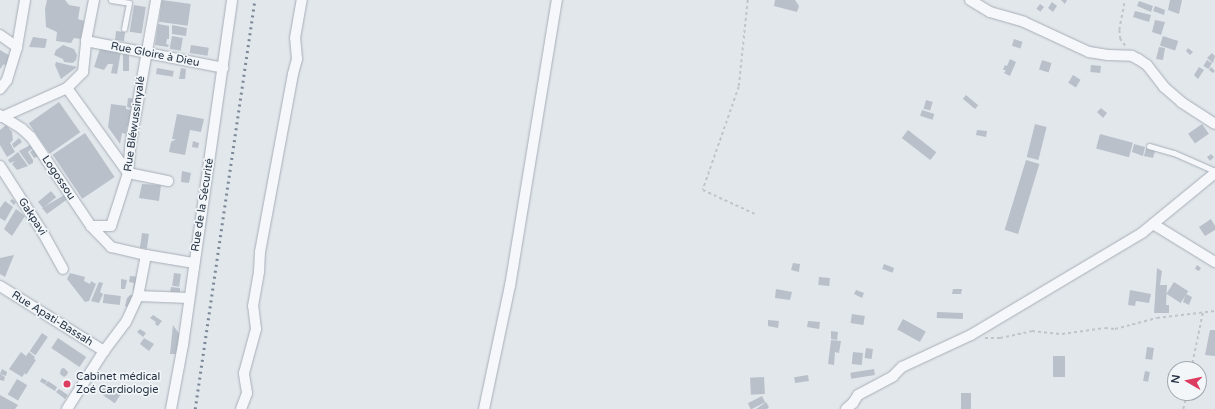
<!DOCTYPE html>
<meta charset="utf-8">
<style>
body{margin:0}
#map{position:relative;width:1215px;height:409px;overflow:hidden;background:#e2e7ec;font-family:"Varela Round",sans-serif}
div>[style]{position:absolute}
.building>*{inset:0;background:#b9c0ca;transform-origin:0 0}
.path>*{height:1.5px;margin-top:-0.75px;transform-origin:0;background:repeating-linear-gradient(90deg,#c0c5cb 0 3px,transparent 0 6px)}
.roads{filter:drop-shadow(0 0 1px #a6aeb7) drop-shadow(0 0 1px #a6aeb7)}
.service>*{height:5px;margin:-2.5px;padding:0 2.5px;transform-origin:2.5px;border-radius:2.5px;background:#f6f7fa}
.minor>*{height:10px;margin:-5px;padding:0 5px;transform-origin:5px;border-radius:5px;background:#f6f7fa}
.rail>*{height:2.5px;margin-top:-1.25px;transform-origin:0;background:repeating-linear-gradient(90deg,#7a8797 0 2px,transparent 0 6px)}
.dots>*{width:11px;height:11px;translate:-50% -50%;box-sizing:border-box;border:2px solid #f2f6f9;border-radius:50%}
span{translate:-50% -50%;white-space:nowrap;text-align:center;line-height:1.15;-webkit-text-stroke:3.5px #f2f6f9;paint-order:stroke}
.street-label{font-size:11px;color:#283546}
.poi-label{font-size:11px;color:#283546}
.left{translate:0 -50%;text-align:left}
.north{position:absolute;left:1167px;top:361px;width:40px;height:40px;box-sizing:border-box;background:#f2f6f9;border:1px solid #a1a9b1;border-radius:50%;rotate:279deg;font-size:11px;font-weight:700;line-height:16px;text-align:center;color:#283546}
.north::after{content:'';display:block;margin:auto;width:14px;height:18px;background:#dc3c60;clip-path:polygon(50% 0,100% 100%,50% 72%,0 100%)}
</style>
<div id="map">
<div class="building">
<div style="clip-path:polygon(47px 0,65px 0,69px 5px,80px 7px,78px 19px,84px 21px,81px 39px,74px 38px,71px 43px,56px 41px,57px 32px,46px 27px,45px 9px)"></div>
<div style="left:162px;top:0;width:29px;height:22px;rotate:8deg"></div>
<div style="clip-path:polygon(775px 0,795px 0,799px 6px,797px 12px,774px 6px)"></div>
<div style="clip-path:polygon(1061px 0,1067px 0,1065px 4px)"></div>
<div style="clip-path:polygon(1170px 0,1182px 0,1179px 14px,1168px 10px)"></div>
<div style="clip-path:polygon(1139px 1px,1153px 6px,1151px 12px,1137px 6px)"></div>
<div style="clip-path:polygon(1052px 2px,1057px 6px,1053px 12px,1048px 8px)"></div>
<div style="left:1040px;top:4px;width:5px;height:6px;rotate:37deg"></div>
<div style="left:134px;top:5px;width:12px;height:27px;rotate:9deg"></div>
<div style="clip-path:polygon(1155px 6px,1165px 10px,1164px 15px,1153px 11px)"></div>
<div style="clip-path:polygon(1135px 11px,1151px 15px,1149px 22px,1133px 17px)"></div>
<div style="clip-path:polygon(1155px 20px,1165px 22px,1161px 35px,1152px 32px)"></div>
<div style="clip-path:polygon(158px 24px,169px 26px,169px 39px,167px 39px,166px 44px,169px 45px,168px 47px,155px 45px)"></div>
<div style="clip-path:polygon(172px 25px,187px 28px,186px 36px,172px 34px)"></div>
<div style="left:116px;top:31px;width:9px;height:9px;rotate:6deg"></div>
<div style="left:172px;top:36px;width:11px;height:13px;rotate:10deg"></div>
<div style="left:1163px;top:36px;width:16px;height:10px;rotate:18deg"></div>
<div style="clip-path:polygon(33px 37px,47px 39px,45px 48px,29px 47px)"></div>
<div style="left:1014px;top:39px;width:9px;height:7px;rotate:18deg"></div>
<div style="clip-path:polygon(63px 45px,74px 49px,77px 55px,76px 60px,73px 63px,64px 62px,63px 59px,54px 55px,56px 50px)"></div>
<div style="left:191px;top:45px;width:18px;height:8px;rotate:9deg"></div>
<div style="clip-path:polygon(101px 46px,121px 51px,117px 74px,111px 73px,113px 64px,108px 64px,104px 70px,94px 67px)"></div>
<div style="clip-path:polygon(1159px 47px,1165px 48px,1163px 60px,1156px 59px)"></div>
<div style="clip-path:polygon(1188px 48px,1193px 52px,1190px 55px,1186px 51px)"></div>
<div style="clip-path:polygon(0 50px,12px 57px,6px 66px,4px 64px,0 69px)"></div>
<div style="clip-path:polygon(1212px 53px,1215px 56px,1213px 63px,1207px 58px)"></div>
<div style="left:123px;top:54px;width:6px;height:17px"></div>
<div style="clip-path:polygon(1010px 59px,1016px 62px,1010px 76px,1004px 73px,1006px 70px,1003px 70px,1005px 65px,1007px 66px)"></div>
<div style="left:1042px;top:60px;width:10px;height:10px;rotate:17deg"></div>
<div style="left:1207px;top:60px;width:6px;height:7px;rotate:31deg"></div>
<div style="clip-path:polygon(56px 62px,77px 67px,61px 79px,55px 65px)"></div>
<div style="left:1091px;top:65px;width:10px;height:7px;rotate:6deg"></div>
<div style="clip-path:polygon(1199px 67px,1204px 70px,1198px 79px,1194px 75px)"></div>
<div style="clip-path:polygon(1211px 67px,1215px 71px,1213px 73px,1209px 70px)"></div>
<div style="left:157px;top:68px;width:17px;height:6px;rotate:10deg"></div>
<div style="clip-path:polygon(181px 68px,186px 69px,185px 79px,179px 79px)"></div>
<div style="left:1073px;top:75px;width:9px;height:9px;rotate:32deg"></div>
<div style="left:966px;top:95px;width:16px;height:5px;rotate:40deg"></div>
<div style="clip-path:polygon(128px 98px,136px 99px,134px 109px,127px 107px)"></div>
<div style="left:926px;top:100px;width:7px;height:9px;rotate:16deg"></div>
<div style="left:59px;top:102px;width:37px;height:37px;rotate:55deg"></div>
<div style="clip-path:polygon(111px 104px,126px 106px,126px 109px,134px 110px,131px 127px,127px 127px,126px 134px,122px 133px,120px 144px,108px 127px)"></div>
<div style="clip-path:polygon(1101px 108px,1107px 113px,1103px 118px,1097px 112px)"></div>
<div style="left:922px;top:110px;width:13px;height:6px;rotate:18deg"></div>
<div style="clip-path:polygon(177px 114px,204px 119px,201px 132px,190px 130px,185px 155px,169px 152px,171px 142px,176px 139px,172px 139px)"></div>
<div style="left:1035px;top:124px;width:12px;height:34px;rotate:14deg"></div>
<div style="left:1202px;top:124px;width:12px;height:17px;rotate:55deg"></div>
<div style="clip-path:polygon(6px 125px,12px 132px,13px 140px,10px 143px,15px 152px,7px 157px,0 145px,0 130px)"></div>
<div style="left:908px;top:130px;width:36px;height:10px;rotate:38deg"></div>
<div style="clip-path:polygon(977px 130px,987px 131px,986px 137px,976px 135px)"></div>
<div style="left:85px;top:133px;width:53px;height:39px;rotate:56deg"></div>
<div style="left:1100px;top:134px;width:34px;height:15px;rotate:15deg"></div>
<div style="clip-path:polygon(19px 138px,22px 142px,14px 148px,12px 144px)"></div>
<div style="clip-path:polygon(193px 141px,199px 143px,198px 148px,192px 147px)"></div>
<div style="clip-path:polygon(32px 144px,34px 147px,28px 152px,33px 160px,33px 163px,29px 165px,19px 151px)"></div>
<div style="clip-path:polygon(1134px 144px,1145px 147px,1143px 156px,1132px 152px)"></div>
<div style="clip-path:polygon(1146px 148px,1155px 151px,1153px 158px,1144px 156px)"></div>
<div style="clip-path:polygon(34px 149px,39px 156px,34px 158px,30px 152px)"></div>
<div style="clip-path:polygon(18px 152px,28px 166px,17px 170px,12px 164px,15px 161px,10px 163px,8px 160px)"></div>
<div style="clip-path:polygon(1211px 154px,1214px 157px,1210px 161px,1207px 157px)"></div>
<div style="left:1026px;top:160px;width:14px;height:73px;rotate:17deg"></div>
<div style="clip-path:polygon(182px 171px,191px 173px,189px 183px,181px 182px)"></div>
<div style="clip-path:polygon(142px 184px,161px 185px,159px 201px,139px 198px)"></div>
<div style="left:51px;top:191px;width:8px;height:17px;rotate:50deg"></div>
<div style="clip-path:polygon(66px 194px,69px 198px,47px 214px,42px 208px)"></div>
<div style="clip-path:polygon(12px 199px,16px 202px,14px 205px,10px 201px)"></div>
<div style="clip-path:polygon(5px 201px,13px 207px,5px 221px,0 218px,0 208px)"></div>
<div style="clip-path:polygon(16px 209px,25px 216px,12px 236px,4px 229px)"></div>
<div style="clip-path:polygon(1211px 219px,1215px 226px,1215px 230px,1205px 236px,1199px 227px)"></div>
<div style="left:142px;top:233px;width:7px;height:15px;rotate:8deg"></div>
<div style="clip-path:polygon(14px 255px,5px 277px,0 274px,0 258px)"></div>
<div style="clip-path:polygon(793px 263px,800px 264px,799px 272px,791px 270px)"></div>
<div style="left:884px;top:264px;width:11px;height:5px;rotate:22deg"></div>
<div style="clip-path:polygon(1197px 265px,1201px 268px,1199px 271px,1195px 269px)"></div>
<div style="clip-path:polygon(1157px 268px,1162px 271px,1160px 285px,1167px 285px,1166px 305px,1169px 305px,1169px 313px,1154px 313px)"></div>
<div style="clip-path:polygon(70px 273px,85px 277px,84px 281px,90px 284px,91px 281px,96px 284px,89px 301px,85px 302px,67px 279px)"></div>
<div style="left:174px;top:273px;width:7px;height:13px;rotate:8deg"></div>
<div style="clip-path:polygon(130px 276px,140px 277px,138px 290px,133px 290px,134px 283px,129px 282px)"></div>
<div style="left:819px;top:277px;width:11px;height:8px;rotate:5deg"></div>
<div style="clip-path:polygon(121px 279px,127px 280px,125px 289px,121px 289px)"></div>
<div style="clip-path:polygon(99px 282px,103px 283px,100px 292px,103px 294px,99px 303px,91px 301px)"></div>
<div style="left:1174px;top:282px;width:17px;height:14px;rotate:33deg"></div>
<div style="clip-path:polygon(171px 287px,180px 288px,180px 292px,170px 293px)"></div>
<div style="clip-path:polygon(776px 289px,792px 292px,790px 300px,775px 298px)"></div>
<div style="clip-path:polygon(953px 289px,962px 289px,961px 294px,952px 294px)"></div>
<div style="clip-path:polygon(856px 290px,864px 293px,862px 298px,854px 294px)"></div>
<div style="clip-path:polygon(1130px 290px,1151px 294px,1149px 303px,1136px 301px,1135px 306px,1128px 305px)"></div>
<div style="left:104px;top:294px;width:17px;height:9px;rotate:7deg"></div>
<div style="clip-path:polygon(1186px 294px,1192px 297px,1189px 305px,1183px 302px)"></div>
<div style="clip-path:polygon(130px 295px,136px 296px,130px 308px,125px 306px,127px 298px)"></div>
<div style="left:937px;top:312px;width:26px;height:6px;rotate:2deg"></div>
<div style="left:852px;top:314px;width:13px;height:9px;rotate:9deg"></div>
<div style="clip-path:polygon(153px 315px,162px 321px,158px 326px,155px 324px,156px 322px,150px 318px)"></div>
<div style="left:903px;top:319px;width:26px;height:12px;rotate:29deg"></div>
<div style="clip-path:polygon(768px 320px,779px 321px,778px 328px,768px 326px)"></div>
<div style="clip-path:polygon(808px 321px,820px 322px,819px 329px,807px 327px)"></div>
<div style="clip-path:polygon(173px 325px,180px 335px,176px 354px,170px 354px)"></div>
<div style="clip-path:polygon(140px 329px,146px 333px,143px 337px,137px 332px)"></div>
<div style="clip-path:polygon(1210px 330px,1215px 330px,1215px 356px,1205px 355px)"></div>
<div style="clip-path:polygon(831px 331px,838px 332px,837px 340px,831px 339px)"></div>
<div style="left:42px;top:333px;width:7px;height:22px;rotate:34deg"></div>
<div style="left:58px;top:338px;width:34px;height:12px;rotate:34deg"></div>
<div style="clip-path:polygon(144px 338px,154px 344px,149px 351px,140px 344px)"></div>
<div style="clip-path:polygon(831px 340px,841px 341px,839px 353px,835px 352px,834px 365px,828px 364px)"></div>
<div style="left:1147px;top:347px;width:7px;height:12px;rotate:8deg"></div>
<div style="left:866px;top:348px;width:7px;height:10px;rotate:8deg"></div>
<div style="clip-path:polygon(21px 352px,26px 356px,29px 352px,35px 357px,34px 359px,36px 360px,26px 375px,25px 373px,22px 377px,9px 369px)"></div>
<div style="left:853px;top:352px;width:10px;height:12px;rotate:6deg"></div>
<div style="left:1053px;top:356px;width:12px;height:21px"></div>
<div style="clip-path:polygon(64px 368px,68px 372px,67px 375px,64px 377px,60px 374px,61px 369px)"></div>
<div style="clip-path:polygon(2px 369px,7px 372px,6px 376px,0 374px)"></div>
<div style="left:874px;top:369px;width:6px;height:24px;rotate:81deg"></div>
<div style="left:1145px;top:371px;width:5px;height:10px;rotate:11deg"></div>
<div style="clip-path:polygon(0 374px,5px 377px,4px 381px,0 380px)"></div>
<div style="left:808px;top:375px;width:6px;height:14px;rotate:81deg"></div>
<div style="left:764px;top:377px;width:17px;height:14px;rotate:87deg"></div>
<div style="left:42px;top:378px;width:6px;height:4px;rotate:31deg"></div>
<div style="left:17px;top:379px;width:12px;height:18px;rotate:31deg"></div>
<div style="clip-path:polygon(48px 381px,57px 387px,55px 391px,45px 385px)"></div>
<div style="left:106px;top:384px;width:18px;height:11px;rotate:34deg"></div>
<div style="clip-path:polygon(59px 389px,68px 395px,65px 399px,56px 392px)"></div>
<div style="left:961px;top:393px;width:10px;height:16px"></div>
<div style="clip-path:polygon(0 395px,18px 405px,15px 409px,0 409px)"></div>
<div style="left:762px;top:396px;width:7px;height:16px;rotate:63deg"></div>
<div style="clip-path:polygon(766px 402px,769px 407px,767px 409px,756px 409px)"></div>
</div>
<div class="path">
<div style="left:748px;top:0;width:87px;rotate:95.9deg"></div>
<div style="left:739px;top:87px;width:109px;rotate:109.3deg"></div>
<div style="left:703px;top:190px;width:57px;rotate:24.8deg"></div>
<div style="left:1125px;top:46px;width:9px;rotate:-126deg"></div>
<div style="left:1120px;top:39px;width:9px;rotate:-96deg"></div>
<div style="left:1119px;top:30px;width:31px;rotate:-79deg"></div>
<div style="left:985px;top:338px;width:15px"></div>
<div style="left:1000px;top:338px;width:33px;rotate:-12deg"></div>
<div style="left:1032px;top:331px;width:30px;rotate:6deg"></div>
<div style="left:1062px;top:334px;width:43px;rotate:-7.9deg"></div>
<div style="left:1105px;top:328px;width:10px;rotate:6deg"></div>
<div style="left:1115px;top:329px;width:43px;rotate:-14.7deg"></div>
<div style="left:1157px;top:318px;width:58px;rotate:-6.9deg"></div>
<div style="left:1191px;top:369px;width:59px;rotate:-78.3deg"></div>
<div style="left:1183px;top:409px;width:16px;rotate:-76deg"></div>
</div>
<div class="roads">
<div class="service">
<div style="left:111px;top:0;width:18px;rotate:9deg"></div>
<div style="left:129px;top:3px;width:26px;rotate:101deg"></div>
<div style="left:1149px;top:146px;width:26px;rotate:16deg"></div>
<div style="left:1174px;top:153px;width:45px;rotate:23.7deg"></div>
</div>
<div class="minor">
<div style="left:970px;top:0;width:23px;rotate:31deg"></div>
<div style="left:990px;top:12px;width:35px;rotate:16deg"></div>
<div style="left:1024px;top:22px;width:72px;rotate:24.8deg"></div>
<div style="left:1089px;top:52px;width:19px;rotate:9deg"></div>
<div style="left:1108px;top:55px;width:24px;rotate:2deg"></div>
<div style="left:1132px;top:56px;width:7px;rotate:27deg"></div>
<div style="left:1138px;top:59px;width:11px;rotate:34deg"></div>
<div style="left:1147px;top:65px;width:28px;rotate:52deg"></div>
<div style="left:1164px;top:87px;width:23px;rotate:41deg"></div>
<div style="left:1181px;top:102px;width:40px;rotate:32.9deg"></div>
<div style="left:0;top:35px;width:21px;rotate:35deg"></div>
<div style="left:86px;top:41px;width:140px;rotate:11.1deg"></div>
<div style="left:67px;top:88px;width:105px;rotate:54.3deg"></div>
<div style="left:128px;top:173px;width:41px;rotate:11.3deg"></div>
<div style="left:0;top:89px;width:11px;rotate:-52deg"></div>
<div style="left:7px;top:80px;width:34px;rotate:-73deg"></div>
<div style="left:17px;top:47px;width:48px;rotate:-80.3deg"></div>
<div style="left:0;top:115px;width:26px;rotate:32deg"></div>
<div style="left:22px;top:129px;width:12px;rotate:42deg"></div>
<div style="left:31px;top:137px;width:107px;rotate:56deg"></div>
<div style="left:91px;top:226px;width:29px;rotate:46deg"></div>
<div style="left:111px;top:247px;width:36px;rotate:13deg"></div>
<div style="left:146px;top:255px;width:42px;rotate:101deg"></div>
<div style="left:138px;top:296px;width:51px;rotate:2.2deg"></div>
<div style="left:2px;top:117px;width:71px;rotate:-24deg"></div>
<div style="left:67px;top:88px;width:23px;rotate:-45deg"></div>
<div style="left:83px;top:72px;width:31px;rotate:-84deg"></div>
<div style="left:86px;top:41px;width:42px;rotate:-79deg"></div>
<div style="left:0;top:166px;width:80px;rotate:57.3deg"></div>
<div style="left:43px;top:233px;width:41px;rotate:60.9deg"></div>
<div style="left:1153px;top:224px;width:73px;rotate:31.5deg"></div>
<div style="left:91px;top:226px;width:20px"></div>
<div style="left:111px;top:226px;width:56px;rotate:-72.2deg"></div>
<div style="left:128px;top:173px;width:32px;rotate:-85deg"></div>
<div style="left:131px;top:141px;width:143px;rotate:-79.9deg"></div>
<div style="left:146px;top:255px;width:49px;rotate:9.5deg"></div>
<div style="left:0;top:286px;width:123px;rotate:32deg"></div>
<div style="left:67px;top:409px;width:69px;rotate:-57.5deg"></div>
<div style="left:104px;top:351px;width:36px;rotate:-53deg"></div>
<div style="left:126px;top:322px;width:29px;rotate:-65deg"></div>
<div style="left:171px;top:409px;width:65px;rotate:-79.4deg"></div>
<div style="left:183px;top:345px;width:348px;rotate:-81.9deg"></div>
<div style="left:241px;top:409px;width:17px;rotate:-69deg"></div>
<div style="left:247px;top:393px;width:20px;rotate:-99deg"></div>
<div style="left:244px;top:373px;width:46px;rotate:-74.7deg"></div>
<div style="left:256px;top:329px;width:23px;rotate:-97deg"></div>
<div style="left:253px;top:306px;width:36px;rotate:-80deg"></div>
<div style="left:259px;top:271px;width:19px;rotate:-87deg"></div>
<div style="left:260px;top:252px;width:181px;rotate:-79.5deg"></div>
<div style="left:293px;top:74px;width:16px;rotate:-75deg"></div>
<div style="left:297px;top:59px;width:21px;rotate:-95deg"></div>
<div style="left:295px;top:38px;width:39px;rotate:-80deg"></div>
<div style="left:484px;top:409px;width:126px;rotate:-78.1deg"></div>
<div style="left:510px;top:286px;width:290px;rotate:-80.7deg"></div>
<div style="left:846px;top:409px;width:9px;rotate:-41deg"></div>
<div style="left:853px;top:403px;width:9px;rotate:-58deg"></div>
<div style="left:858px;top:395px;width:40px;rotate:-28deg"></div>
<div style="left:893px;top:376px;width:13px;rotate:-45deg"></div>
<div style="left:902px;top:367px;width:76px;rotate:-24.9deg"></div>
<div style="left:971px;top:335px;width:199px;rotate:-30.8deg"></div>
<div style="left:1142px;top:233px;width:94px;rotate:-39.4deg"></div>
</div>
</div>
<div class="rail">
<div style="left:195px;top:409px;width:413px;rotate:-81.7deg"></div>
</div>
<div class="dots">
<div style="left:67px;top:384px;background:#dc3c60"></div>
</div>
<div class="street-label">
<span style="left:155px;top:55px;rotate:11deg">Rue Gloire à Dieu</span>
<span style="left:135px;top:124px;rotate:-82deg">Rue Bléwussinyalé</span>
<span style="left:58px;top:178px;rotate:56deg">Logossou</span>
<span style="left:203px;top:205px;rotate:-81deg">Rue de la Sécurité</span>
<span style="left:32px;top:217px;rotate:57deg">Gakpavi</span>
<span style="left:52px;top:319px;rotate:32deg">Rue Apati-Bassah</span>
</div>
<div class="poi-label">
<span class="left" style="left:76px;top:384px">Cabinet médical<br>Zoé Cardiologie</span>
</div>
<div class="north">N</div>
</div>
